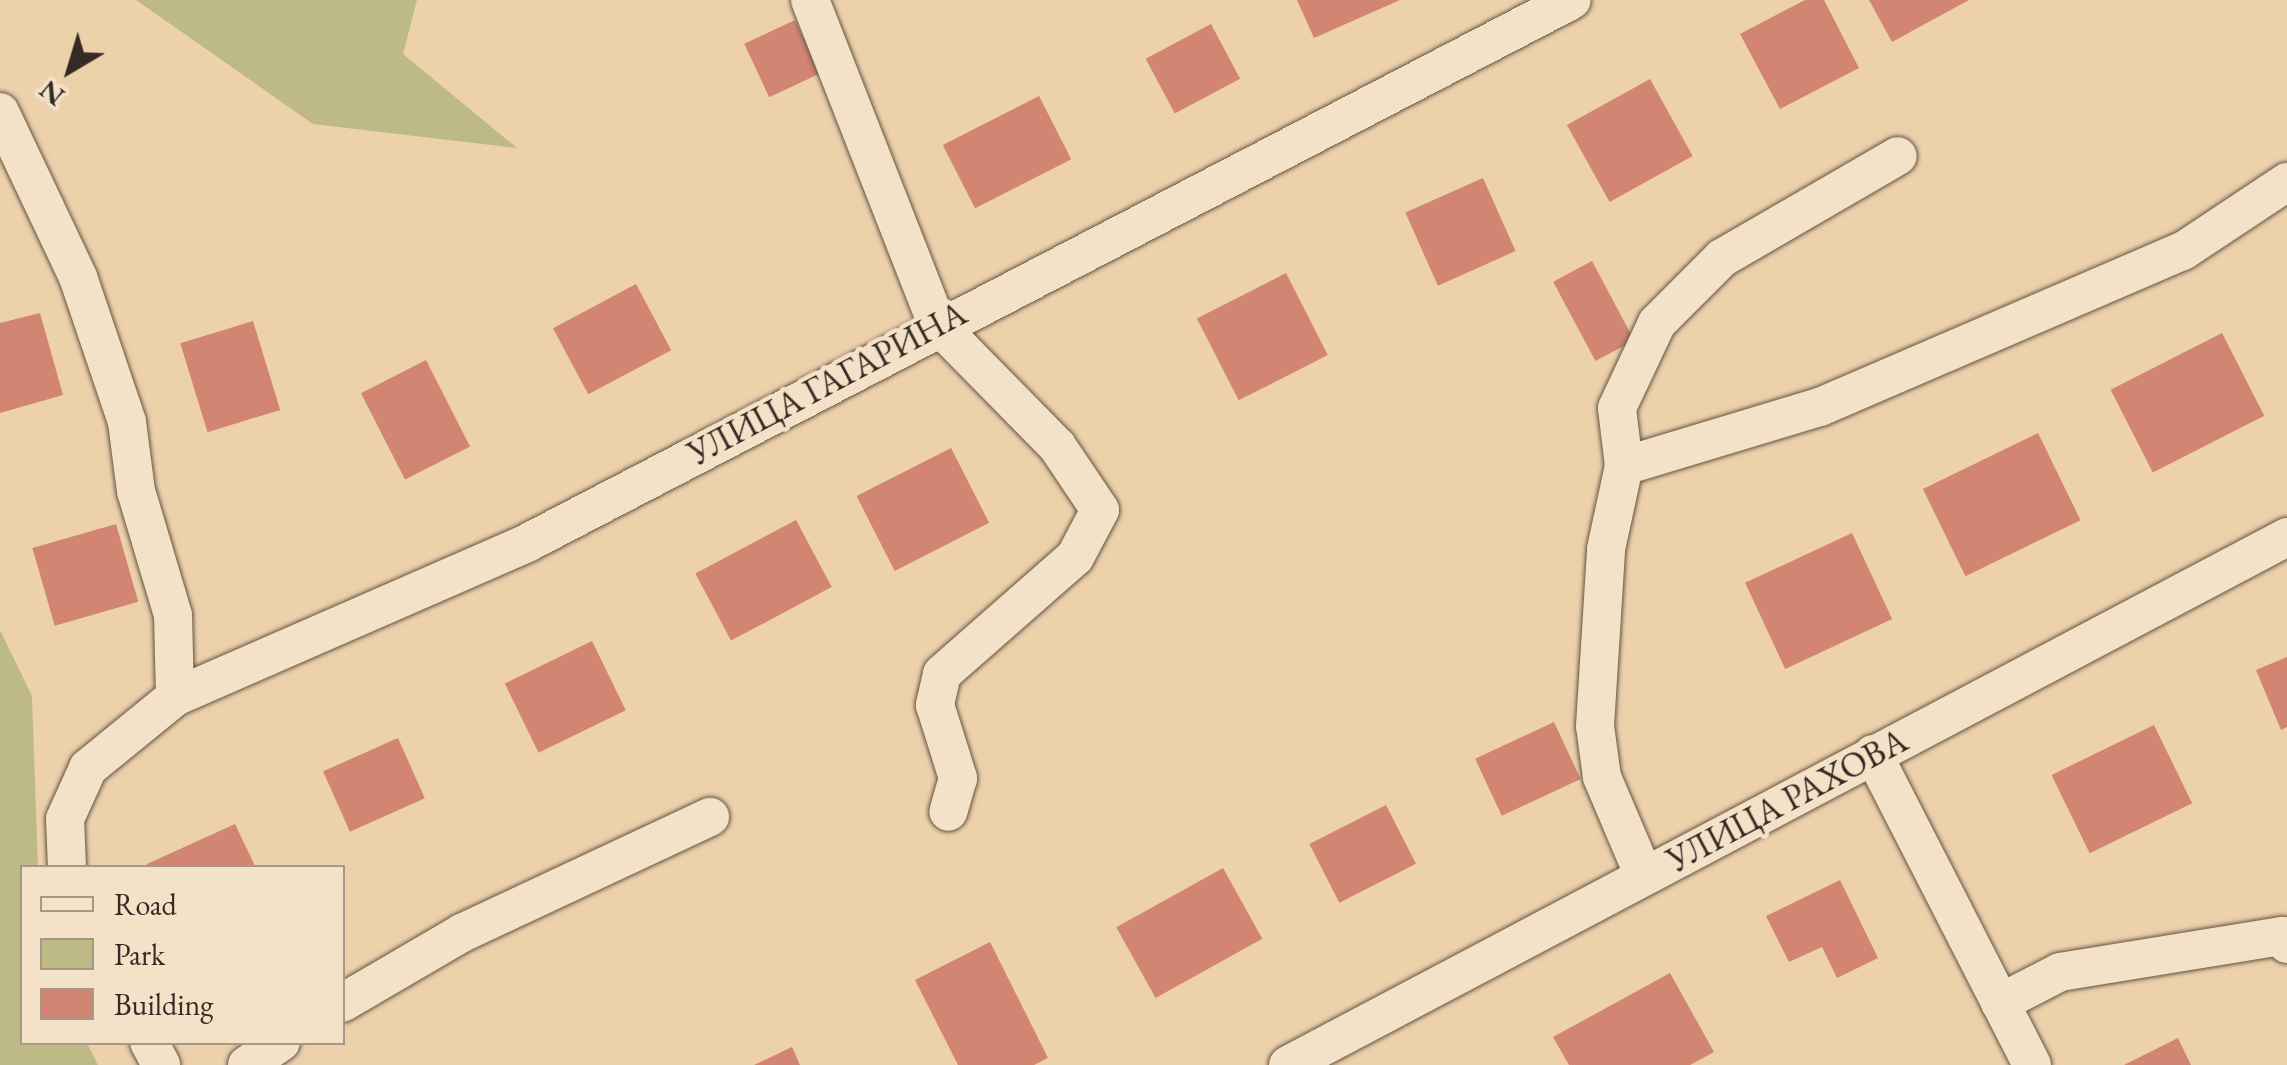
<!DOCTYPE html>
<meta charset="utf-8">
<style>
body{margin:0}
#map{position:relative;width:2287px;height:1065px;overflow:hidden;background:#edd1ab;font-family:"EB Garamond",serif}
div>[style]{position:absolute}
.green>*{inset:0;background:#bdba86}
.building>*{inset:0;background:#d18572;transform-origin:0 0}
.roads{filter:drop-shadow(0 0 2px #635445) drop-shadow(0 0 2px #635445)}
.minor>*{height:38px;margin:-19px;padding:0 19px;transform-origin:19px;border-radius:19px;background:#f3e1c8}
span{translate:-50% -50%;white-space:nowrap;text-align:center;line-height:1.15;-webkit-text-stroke:9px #f3e1c8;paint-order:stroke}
.street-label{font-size:35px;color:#352b23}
.legend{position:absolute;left:20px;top:865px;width:325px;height:180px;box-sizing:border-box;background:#f3e1c8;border:2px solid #a79886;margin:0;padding:12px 18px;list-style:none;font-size:30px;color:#352b23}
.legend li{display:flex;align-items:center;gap:20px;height:50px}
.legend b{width:50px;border:2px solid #a79886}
.north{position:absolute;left:20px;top:20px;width:100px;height:100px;-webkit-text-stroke:8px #f3e1c8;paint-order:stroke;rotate:218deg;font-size:28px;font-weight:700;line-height:40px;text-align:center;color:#352b23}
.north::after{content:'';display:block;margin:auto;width:35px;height:45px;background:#352b23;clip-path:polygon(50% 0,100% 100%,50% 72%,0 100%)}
</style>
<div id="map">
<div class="green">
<div style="clip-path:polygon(136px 0,417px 0,403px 54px,517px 148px,313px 124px)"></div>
<div style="clip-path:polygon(0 630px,32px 696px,38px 867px,22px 868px,22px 1042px,87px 1043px,98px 1065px,0 1065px)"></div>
</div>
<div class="building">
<div style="clip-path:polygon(1297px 0,1400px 0,1314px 38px)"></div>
<div style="clip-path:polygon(1805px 0,1824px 0,1859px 68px,1780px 109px,1740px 34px)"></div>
<div style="clip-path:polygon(1869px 0,1969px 0,1892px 42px)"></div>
<div style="left:795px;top:20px;width:59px;height:56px;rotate:65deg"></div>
<div style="left:1211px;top:24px;width:62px;height:74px;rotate:62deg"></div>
<div style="left:1650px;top:79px;width:88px;height:95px;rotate:61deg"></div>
<div style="left:1039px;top:96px;width:71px;height:108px;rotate:63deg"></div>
<div style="left:1483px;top:178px;width:80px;height:85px;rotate:66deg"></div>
<div style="left:1592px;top:261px;width:90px;height:44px;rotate:62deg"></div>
<div style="left:1286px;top:273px;width:92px;height:100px;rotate:63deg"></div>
<div style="left:636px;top:284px;width:75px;height:94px;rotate:62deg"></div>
<div style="clip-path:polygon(40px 313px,63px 395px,0 413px,0 323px)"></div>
<div style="left:253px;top:321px;width:93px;height:76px;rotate:73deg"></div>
<div style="left:2222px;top:333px;width:93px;height:125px;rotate:63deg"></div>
<div style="left:426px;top:360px;width:97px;height:73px;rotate:63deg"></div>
<div style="left:2038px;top:433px;width:97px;height:128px;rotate:64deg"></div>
<div style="left:951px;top:448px;width:84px;height:106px;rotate:63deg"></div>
<div style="left:796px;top:520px;width:76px;height:114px;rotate:62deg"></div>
<div style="left:116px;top:524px;width:81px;height:87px;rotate:74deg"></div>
<div style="left:1852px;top:533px;width:95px;height:118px;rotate:65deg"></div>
<div style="left:592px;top:641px;width:77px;height:97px;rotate:64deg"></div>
<div style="clip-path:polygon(2287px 657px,2287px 727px,2281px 730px,2256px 670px)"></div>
<div style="left:1554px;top:722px;width:63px;height:87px;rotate:65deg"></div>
<div style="left:2154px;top:725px;width:87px;height:114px;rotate:64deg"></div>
<div style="left:398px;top:738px;width:66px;height:82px;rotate:66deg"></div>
<div style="left:1386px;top:805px;width:66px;height:86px;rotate:63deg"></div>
<div style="clip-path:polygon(235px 824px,256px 868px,148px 868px,147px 864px)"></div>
<div style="left:1223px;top:868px;width:81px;height:122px;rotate:61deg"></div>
<div style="clip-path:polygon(1840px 880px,1878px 958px,1837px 978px,1822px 947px,1789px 962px,1766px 916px)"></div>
<div style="clip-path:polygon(990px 942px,1048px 1058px,1034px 1065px,958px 1065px,915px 980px)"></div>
<div style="clip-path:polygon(1670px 973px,1714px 1052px,1690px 1065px,1569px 1065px,1553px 1037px)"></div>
<div style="clip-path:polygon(2178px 1038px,2191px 1065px,2124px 1065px)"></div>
<div style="clip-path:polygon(792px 1047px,800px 1065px,754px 1065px)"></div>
</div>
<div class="roads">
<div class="minor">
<div style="left:810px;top:0;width:348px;rotate:68.6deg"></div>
<div style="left:937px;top:324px;width:171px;rotate:45.5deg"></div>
<div style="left:1057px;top:446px;width:77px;rotate:56.1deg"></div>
<div style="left:1100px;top:510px;width:53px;rotate:118deg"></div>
<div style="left:1075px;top:557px;width:177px;rotate:138.7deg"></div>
<div style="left:942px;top:674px;width:32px;rotate:103deg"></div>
<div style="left:935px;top:705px;width:77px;rotate:72.5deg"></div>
<div style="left:958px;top:778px;width:35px;rotate:106deg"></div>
<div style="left:0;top:112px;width:183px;rotate:64.7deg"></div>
<div style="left:78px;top:277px;width:153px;rotate:71.3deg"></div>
<div style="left:127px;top:422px;width:70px;rotate:82.6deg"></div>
<div style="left:136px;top:491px;width:129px;rotate:73.4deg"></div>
<div style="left:173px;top:615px;width:82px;rotate:88.6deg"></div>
<div style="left:1624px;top:466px;width:205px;rotate:-16.8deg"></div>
<div style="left:1820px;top:407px;width:395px;rotate:-23.3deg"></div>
<div style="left:2183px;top:251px;width:125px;rotate:-33.6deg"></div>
<div style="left:1873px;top:754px;width:349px;rotate:62.9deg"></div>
<div style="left:67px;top:868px;width:49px;rotate:-92.3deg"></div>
<div style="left:65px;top:819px;width:56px;rotate:-65.7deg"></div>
<div style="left:88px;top:768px;width:112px;rotate:-39.2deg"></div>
<div style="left:175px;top:697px;width:386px;rotate:-23.6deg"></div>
<div style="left:529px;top:542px;width:1175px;rotate:-27.46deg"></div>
<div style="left:1644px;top:876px;width:108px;rotate:-113deg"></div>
<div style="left:1602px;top:777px;width:51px;rotate:-97.8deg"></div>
<div style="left:1595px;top:726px;width:177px;rotate:-86.4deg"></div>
<div style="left:1606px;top:549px;width:85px;rotate:-77.8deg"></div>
<div style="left:1624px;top:466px;width:58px;rotate:-96.9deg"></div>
<div style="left:1617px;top:408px;width:94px;rotate:-64.8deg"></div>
<div style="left:1657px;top:323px;width:92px;rotate:-45deg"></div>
<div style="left:1722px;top:258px;width:203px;rotate:-30.1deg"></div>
<div style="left:342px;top:1003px;width:139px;rotate:-30.3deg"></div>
<div style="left:462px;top:933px;width:274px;rotate:-25.1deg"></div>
<div style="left:2000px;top:1003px;width:68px;rotate:-27.3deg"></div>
<div style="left:2060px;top:972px;width:226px;rotate:-9.2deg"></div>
<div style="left:2283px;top:936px;width:9px;rotate:63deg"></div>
<div style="left:149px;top:1042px;width:26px;rotate:62deg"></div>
<div style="left:247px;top:1065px;width:41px;rotate:-34.1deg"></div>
<div style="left:1288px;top:1065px;width:1130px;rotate:-27.86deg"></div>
</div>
</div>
<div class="street-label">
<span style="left:827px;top:383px;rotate:-28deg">УЛИЦА ГАГАРИНА</span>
<span style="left:1787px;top:800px;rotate:-28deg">УЛИЦА РАХОВА</span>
</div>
<ul class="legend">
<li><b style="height:12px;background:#f3e1c8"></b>Road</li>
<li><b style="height:28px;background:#bdba86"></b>Park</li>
<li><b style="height:28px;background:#d18572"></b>Building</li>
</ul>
<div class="north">N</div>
</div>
